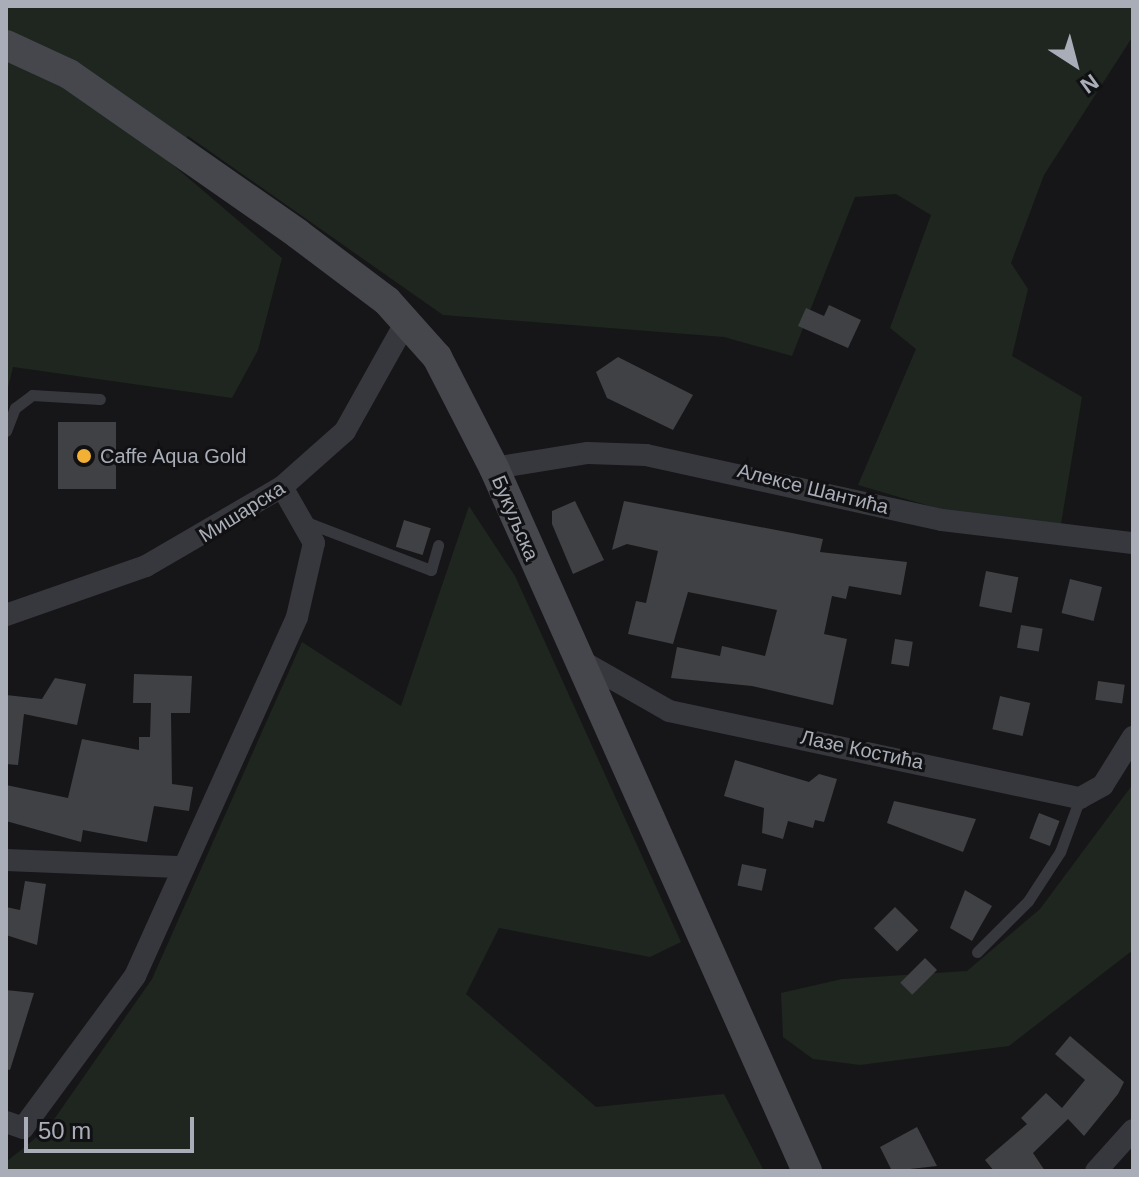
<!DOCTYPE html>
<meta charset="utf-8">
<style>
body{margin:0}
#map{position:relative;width:1139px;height:1177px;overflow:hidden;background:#161618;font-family:Arial,sans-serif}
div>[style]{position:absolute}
.green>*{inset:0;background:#1e261f}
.building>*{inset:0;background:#404145;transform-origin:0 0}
.service>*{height:11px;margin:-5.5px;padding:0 5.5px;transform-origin:5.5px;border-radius:5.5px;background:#37383d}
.minor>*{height:22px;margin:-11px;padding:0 11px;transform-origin:11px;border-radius:11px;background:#37383d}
.secondary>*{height:30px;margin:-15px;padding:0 15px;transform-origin:15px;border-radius:15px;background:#45474d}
.dots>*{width:22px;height:22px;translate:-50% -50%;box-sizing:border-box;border:4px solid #111113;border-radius:50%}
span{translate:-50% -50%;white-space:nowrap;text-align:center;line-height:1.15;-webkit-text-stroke:6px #111113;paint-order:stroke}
.poi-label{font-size:20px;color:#a8adb8}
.left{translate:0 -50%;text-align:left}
.street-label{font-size:20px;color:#a8adb8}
.frame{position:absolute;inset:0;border:8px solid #a8adb8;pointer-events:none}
.north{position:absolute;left:1035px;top:24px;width:80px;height:80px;-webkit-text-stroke:6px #111113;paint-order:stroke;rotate:144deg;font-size:22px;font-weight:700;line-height:32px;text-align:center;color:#a8adb8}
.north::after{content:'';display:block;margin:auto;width:28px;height:36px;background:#a8adb8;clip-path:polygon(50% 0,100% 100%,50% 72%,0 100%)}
.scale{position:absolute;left:24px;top:1117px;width:170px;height:36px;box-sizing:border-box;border:4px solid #a8adb8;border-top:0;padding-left:10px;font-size:24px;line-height:28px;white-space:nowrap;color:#a8adb8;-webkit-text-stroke:6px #111113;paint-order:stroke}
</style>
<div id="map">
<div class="green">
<div style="clip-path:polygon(6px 6px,1133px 6px,1133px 36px,1044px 175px,1011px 263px,1028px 289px,1012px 356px,1082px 397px,1061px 524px,950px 512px,858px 485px,916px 349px,890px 328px,931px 215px,896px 194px,855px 197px,792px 356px,724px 337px,443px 315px,188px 136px,166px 159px,282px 258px,258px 350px,232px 398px,13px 367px,6px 396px)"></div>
<div style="clip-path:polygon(469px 506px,515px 576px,681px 942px,650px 957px,499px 928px,466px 994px,596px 1107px,724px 1094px,764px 1171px,6px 1171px,6px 1162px,48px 1128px,152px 979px,302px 642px,401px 706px)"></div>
<div style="clip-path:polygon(1133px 784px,1133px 950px,1009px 1046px,860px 1065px,813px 1059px,783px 1037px,781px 993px,842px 979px,967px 971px,1040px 909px)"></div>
</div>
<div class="building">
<div style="clip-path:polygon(829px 305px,861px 320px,848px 348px,798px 326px,806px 308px,824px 316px)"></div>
<div style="clip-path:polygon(618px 357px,693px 395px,673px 430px,607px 398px,596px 372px)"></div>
<div style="left:58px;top:422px;width:58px;height:67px"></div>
<div style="clip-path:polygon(575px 501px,604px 560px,573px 574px,552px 524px,552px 511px)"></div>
<div style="clip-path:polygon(624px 501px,823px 539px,820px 552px,907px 562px,901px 595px,849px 586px,846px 599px,832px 596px,824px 634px,847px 639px,833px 705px,752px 686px,671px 678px,677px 647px,720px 656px,722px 646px,765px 656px,777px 610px,688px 592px,673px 644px,628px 634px,636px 601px,646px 603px,658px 551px,627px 544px,612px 550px)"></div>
<div style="left:404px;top:520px;width:28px;height:28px;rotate:17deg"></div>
<div style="left:986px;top:571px;width:33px;height:36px;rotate:11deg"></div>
<div style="left:1070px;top:579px;width:33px;height:35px;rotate:14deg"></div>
<div style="left:1021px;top:625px;width:22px;height:23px;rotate:10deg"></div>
<div style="left:895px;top:639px;width:18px;height:25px;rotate:9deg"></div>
<div style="clip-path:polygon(134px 674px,192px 676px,190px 713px,171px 713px,172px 784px,193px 787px,189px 811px,154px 806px,147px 842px,83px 830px,81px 842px,6px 821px,6px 785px,68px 798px,82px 739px,139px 750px,139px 737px,150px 737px,151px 703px,133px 703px)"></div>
<div style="clip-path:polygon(55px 678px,86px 684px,77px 725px,24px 714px,18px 765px,6px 764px,6px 695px,42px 699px)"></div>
<div style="left:1098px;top:681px;width:27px;height:19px;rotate:8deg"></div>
<div style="left:1000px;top:696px;width:31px;height:34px;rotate:13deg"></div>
<div style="clip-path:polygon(735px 760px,809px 782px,819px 774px,837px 779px,824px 822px,815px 820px,813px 828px,788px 821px,783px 839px,762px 833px,764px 808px,724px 796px)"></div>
<div style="clip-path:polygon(894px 801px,976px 819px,963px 852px,887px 823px)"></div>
<div style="left:1039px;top:813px;width:22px;height:27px;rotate:21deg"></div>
<div style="left:742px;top:864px;width:25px;height:22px;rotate:12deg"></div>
<div style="clip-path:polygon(25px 881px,46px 884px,37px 945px,6px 935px,6px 907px,20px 910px)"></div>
<div style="clip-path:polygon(965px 890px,992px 906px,972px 941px,950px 928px)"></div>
<div style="left:895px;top:907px;width:33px;height:30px;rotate:45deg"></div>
<div style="left:925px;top:958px;width:17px;height:35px;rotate:45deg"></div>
<div style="clip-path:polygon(6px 990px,34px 993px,10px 1070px,6px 1069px)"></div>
<div style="clip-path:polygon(1070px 1036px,1124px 1082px,1118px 1094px,1084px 1136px,1068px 1119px,1033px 1153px,1045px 1171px,994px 1171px,985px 1160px,1027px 1124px,1021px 1118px,1046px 1093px,1062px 1108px,1085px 1080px,1055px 1054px)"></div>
<div style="clip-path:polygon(917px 1127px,937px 1166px,892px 1171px,880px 1147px)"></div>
</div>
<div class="service">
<div style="left:6px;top:431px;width:25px;rotate:-69deg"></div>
<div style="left:15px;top:408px;width:21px;rotate:-37deg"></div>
<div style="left:32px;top:395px;width:68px;rotate:3.4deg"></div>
<div style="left:306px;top:522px;width:134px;rotate:21deg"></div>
<div style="left:431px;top:570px;width:26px;rotate:-74deg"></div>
<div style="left:977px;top:952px;width:72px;rotate:-45deg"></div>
<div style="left:1028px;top:901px;width:59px;rotate:-56.9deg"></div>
<div style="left:1060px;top:852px;width:58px;rotate:-69.7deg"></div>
</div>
<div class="minor">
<div style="left:494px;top:468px;width:95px;rotate:-9.1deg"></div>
<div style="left:588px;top:453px;width:58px;rotate:2deg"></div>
<div style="left:646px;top:455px;width:303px;rotate:12.4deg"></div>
<div style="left:942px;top:520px;width:192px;rotate:6.9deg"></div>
<div style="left:6px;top:615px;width:148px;rotate:-19.3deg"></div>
<div style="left:146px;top:566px;width:157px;rotate:-30.2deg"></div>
<div style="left:282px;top:487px;width:84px;rotate:-41.6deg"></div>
<div style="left:345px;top:431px;width:127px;rotate:-60.8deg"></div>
<div style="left:578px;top:659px;width:105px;rotate:29.7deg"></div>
<div style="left:669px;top:711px;width:420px;rotate:12deg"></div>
<div style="left:1080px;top:798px;width:26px;rotate:-29deg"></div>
<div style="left:1103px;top:785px;width:57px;rotate:-58deg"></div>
<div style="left:6px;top:860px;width:178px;rotate:2.3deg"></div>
<div style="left:6px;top:1122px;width:18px;rotate:19deg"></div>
<div style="left:23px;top:1128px;width:189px;rotate:-53.6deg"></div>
<div style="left:135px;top:976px;width:394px;rotate:-65.7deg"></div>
<div style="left:297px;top:617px;width:76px;rotate:-77.1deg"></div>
<div style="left:314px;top:543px;width:64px;rotate:-119.7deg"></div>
<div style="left:1096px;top:1171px;width:55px;rotate:-47.9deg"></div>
</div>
<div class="secondary">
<div style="left:6px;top:45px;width:69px;rotate:24.7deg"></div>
<div style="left:69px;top:74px;width:279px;rotate:34.9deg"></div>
<div style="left:298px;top:234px;width:111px;rotate:37deg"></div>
<div style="left:387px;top:301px;width:75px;rotate:48.2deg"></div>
<div style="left:437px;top:357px;width:125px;rotate:62.8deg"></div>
<div style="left:494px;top:468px;width:770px;rotate:66deg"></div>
</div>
<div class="dots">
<div style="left:84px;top:456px;background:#f2b134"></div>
</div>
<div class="poi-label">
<span class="left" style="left:100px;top:456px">Caffe Aqua Gold</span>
</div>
<div class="street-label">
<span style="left:813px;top:489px;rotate:14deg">Алексе Шантића</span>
<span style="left:242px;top:512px;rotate:-32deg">Мишарска</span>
<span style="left:515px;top:518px;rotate:67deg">Букуљска</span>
<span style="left:862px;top:750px;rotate:12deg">Лазе Костића</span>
</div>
<div class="frame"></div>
<div class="north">N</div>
<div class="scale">50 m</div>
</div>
